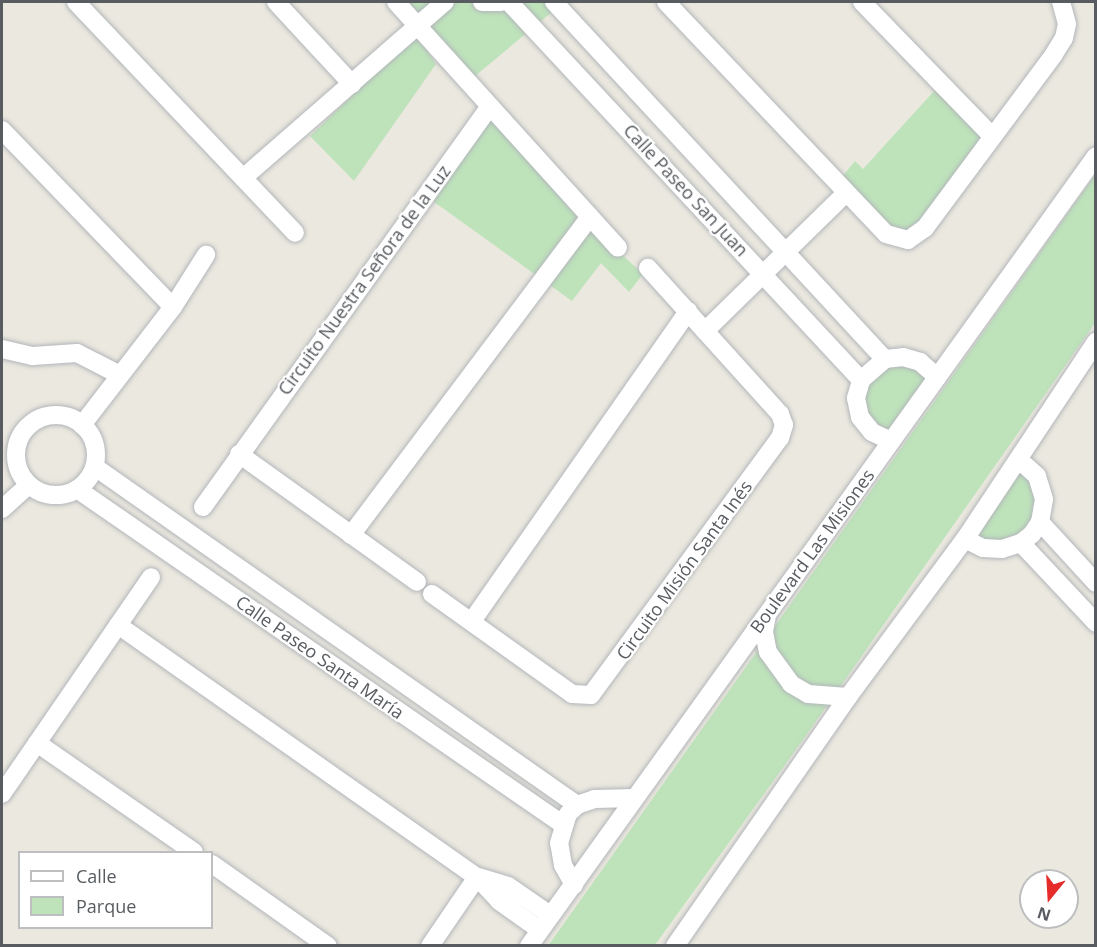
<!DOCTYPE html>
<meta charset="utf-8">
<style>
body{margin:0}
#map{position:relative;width:1097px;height:947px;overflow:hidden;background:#ebe8df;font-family:"Open Sans",sans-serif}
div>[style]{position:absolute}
.green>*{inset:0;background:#bee3bb}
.roads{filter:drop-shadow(0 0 2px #b2b6ba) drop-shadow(0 0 2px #b2b6ba)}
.minor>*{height:18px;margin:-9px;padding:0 9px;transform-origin:9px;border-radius:9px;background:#fff}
.minor>.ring{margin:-9px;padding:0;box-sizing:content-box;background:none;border:18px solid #fff;border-radius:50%}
span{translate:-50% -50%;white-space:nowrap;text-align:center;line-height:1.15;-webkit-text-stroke:4.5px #fff;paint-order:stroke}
.street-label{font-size:18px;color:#585c60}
.frame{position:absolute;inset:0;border:3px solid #585c60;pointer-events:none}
.legend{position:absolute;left:18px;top:851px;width:195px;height:78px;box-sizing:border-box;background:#fff;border:2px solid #bcbebf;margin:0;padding:8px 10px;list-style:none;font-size:18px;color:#585c60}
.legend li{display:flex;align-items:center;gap:12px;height:30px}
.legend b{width:30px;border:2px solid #bcbebf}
.north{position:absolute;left:1019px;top:869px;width:60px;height:60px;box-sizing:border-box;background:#fff;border:2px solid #bcbebf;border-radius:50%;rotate:198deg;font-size:16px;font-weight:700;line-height:24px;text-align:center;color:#585c60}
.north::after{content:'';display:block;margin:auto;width:21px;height:27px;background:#e62c2b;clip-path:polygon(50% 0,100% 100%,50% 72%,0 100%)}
</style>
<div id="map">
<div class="green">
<div style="clip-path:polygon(406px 2px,564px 2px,475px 76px)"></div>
<div style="clip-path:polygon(416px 35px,436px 64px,354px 181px,310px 136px)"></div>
<div style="clip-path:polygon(935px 90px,983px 137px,916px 232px,897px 236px,841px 178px,855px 161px,863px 169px)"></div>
<div style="clip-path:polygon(489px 115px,592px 227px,643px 274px,629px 292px,601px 263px,572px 301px,430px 199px)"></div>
<div style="clip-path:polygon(1095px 175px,1095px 323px,800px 744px,655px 945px,548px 946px)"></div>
<div style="clip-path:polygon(918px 364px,930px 376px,888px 436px,865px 417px,864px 385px,874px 368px)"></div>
<div style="clip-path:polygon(1022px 467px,1036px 496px,1038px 518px,1014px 542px,983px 541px,974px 535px)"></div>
</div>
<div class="roads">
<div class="minor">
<div style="left:76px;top:2px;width:318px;rotate:46.5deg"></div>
<div style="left:276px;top:2px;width:112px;rotate:47.2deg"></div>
<div style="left:396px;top:2px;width:331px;rotate:47.9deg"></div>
<div style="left:482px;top:2px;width:19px"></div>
<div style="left:509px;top:2px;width:517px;rotate:47.04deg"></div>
<div style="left:554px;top:2px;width:487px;rotate:47.2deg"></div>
<div style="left:666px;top:2px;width:320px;rotate:46.5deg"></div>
<div style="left:886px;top:234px;width:23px;rotate:15deg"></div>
<div style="left:908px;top:240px;width:21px;rotate:-35deg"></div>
<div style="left:925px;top:228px;width:217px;rotate:-53.4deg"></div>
<div style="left:1054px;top:54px;width:19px;rotate:-58deg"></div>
<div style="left:1064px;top:38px;width:14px;rotate:-78deg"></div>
<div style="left:1067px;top:24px;width:23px;rotate:-105deg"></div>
<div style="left:862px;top:2px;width:185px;rotate:45.9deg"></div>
<div style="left:2px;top:130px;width:246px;rotate:46deg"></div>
<div style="left:243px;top:178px;width:268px;rotate:-41.1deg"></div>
<div style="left:705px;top:331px;width:197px;rotate:-44.4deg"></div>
<div style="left:2px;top:349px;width:32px;rotate:13deg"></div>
<div style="left:33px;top:356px;width:44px;rotate:-3.9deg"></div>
<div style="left:77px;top:353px;width:48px;rotate:27.1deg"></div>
<div class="ring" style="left:16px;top:415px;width:62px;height:62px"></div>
<div style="left:82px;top:425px;width:149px;rotate:-52.4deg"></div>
<div style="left:173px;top:307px;width:62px;rotate:-57.6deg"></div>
<div style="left:891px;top:441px;width:21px;rotate:-155deg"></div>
<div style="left:872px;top:432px;width:19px;rotate:-129deg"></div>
<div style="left:860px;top:417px;width:19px;rotate:-102deg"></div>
<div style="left:856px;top:398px;width:19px;rotate:-74deg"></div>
<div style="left:861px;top:380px;width:32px;rotate:-41deg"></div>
<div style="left:885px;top:359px;width:18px;rotate:-6deg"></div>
<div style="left:903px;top:357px;width:18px;rotate:16deg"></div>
<div style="left:920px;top:362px;width:23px;rotate:41deg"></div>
<div style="left:239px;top:454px;width:219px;rotate:35.7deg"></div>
<div style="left:95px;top:467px;width:589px;rotate:35.04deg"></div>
<div style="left:77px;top:489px;width:589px;rotate:34.63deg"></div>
<div style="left:203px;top:507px;width:493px;rotate:-54.4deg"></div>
<div style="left:2px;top:509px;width:36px;rotate:-42deg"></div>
<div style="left:1040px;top:522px;width:83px;rotate:47.4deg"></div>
<div style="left:351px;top:535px;width:398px;rotate:-53.1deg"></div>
<div style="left:965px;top:539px;width:20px;rotate:27deg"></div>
<div style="left:983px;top:548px;width:19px;rotate:3deg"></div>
<div style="left:1002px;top:549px;width:20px;rotate:-18deg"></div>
<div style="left:1021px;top:543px;width:14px;rotate:-39deg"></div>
<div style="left:1032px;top:534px;width:14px;rotate:-56deg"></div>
<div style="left:1040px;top:522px;width:23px;rotate:-80deg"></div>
<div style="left:1044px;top:499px;width:24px;rotate:-107deg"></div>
<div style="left:1037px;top:476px;width:24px;rotate:-138deg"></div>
<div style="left:1021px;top:543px;width:110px;rotate:46.8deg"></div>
<div style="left:432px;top:594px;width:172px;rotate:35.5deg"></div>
<div style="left:572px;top:694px;width:19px;rotate:3deg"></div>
<div style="left:591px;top:695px;width:319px;rotate:-53.7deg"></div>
<div style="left:780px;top:438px;width:14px;rotate:-73deg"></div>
<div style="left:784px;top:425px;width:12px;rotate:-110deg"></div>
<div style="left:780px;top:414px;width:197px;rotate:-132.1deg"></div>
<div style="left:767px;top:615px;width:17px;rotate:100deg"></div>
<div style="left:764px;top:632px;width:20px;rotate:79deg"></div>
<div style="left:768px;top:652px;width:39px;rotate:54deg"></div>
<div style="left:791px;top:684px;width:20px;rotate:30deg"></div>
<div style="left:808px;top:694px;width:40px;rotate:4.3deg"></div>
<div style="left:472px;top:621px;width:378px;rotate:-55.1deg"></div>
<div style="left:118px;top:625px;width:439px;rotate:35.1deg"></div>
<div style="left:477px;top:877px;width:33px;rotate:47deg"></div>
<div style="left:499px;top:901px;width:50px;rotate:35.3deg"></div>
<div style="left:37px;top:743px;width:191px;rotate:34.8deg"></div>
<div style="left:2px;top:794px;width:263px;rotate:-55.5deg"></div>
<div style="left:212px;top:864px;width:142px;rotate:35.3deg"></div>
<div style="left:479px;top:877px;width:30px;rotate:17deg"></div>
<div style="left:508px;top:886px;width:51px;rotate:34.6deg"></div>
<div style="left:574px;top:885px;width:23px;rotate:-119deg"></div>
<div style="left:563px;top:865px;width:22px;rotate:-100deg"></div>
<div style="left:559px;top:843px;width:30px;rotate:-73deg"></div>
<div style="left:568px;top:814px;width:13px;rotate:-45deg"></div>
<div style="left:577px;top:805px;width:18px;rotate:-19deg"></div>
<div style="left:594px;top:799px;width:41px;rotate:-1.4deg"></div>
<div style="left:430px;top:946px;width:83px;rotate:-55.7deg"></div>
<div style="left:529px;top:946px;width:972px;rotate:-54.33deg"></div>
<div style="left:675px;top:946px;width:303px;rotate:-55.2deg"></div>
<div style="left:848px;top:697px;width:197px;rotate:-53.5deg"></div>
<div style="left:965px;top:539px;width:237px;rotate:-56.4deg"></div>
</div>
</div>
<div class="street-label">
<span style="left:686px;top:190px;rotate:47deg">Calle Paseo San Juan</span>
<span style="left:364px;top:280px;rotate:-54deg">Circuito Nuestra Señora de la Luz</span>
<span style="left:812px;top:551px;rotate:-54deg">Boulevard Las Misiones</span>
<span style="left:684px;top:570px;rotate:-54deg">Circuito Misión Santa Inés</span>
<span style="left:320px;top:657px;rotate:35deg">Calle Paseo Santa María</span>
</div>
<div class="frame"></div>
<ul class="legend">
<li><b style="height:8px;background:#fff"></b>Calle</li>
<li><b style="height:16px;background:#bee3bb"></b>Parque</li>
</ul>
<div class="north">N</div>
</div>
